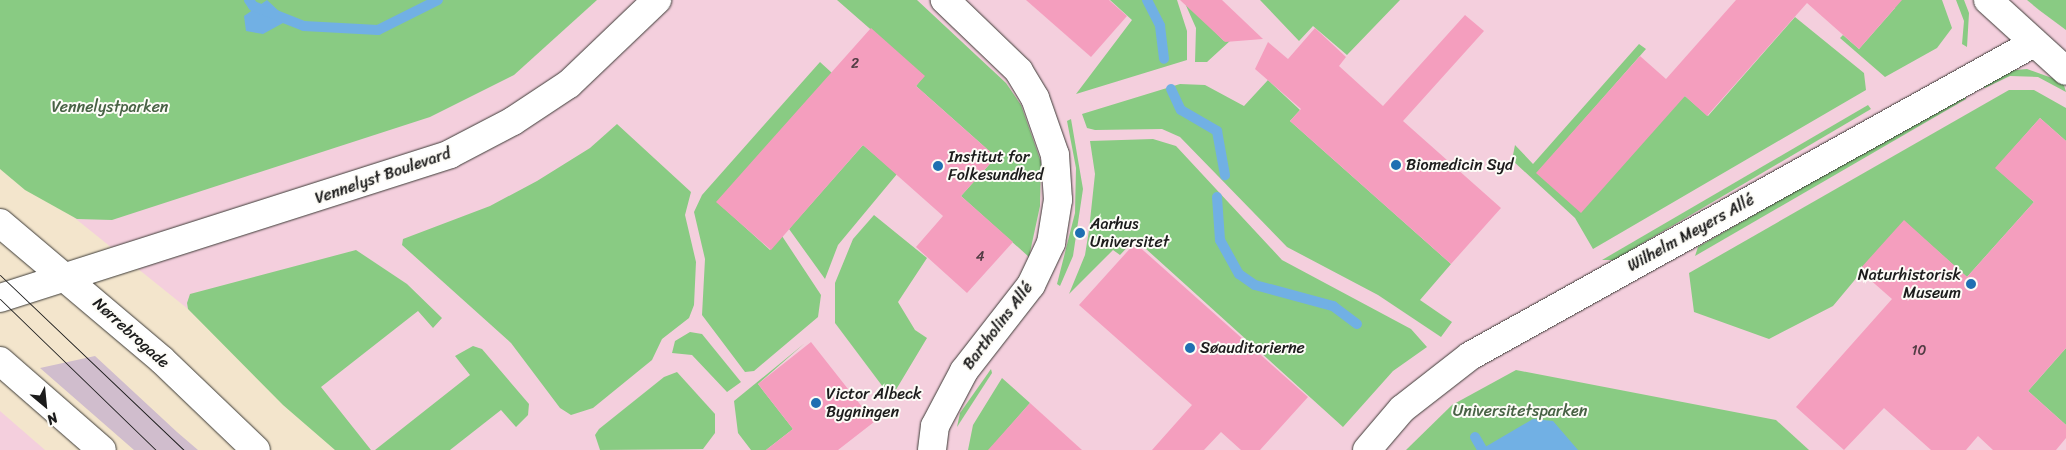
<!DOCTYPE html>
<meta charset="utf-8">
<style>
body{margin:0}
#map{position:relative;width:2066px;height:450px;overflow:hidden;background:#f3e5cc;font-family:Sriracha,sans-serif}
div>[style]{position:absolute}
.built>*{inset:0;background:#f4cfdd}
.industrial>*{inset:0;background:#d0bdcd}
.green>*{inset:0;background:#89cb83}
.water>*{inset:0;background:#71b0e4}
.stream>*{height:10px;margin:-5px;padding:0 5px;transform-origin:5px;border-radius:5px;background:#71b0e4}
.building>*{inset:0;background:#f49ebe}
.roads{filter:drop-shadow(0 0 1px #3c3a36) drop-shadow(0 0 1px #3c3a36)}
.minor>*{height:28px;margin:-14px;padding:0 14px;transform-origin:14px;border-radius:14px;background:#fff}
.major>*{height:28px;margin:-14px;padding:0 14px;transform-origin:14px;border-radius:14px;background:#fff}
.tram>*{height:1px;margin:-0.5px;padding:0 0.5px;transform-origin:0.5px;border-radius:0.5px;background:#1c1c1c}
.dots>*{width:14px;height:14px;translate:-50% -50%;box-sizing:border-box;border:2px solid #fdfcf7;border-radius:50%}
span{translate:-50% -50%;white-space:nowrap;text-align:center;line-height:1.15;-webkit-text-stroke:4px #fdfcf7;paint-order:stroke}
.number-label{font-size:14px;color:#523c44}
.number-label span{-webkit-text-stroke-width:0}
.park-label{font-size:16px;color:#486245}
.poi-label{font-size:16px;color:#1c1c1c}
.left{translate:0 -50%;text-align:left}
.right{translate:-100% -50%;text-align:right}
.street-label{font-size:16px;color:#1c1c1c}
.north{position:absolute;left:20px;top:380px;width:50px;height:50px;-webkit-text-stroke:4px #fdfcf7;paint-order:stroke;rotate:152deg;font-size:14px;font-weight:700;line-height:20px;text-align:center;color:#1c1c1c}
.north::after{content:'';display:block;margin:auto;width:18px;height:22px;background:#1c1c1c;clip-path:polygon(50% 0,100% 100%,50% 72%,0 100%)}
</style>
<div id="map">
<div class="built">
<div style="clip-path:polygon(0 0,2066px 0,2066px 450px,335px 450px,188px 309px,0 158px)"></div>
<div style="clip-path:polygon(0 411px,45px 450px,0 450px)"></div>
</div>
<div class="industrial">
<div style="clip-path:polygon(95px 356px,177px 432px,198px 450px,134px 450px,40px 368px)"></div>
</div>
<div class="green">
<div style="clip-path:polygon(0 0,597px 0,514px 75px,430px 117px,112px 220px,77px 219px,25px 190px,0 169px)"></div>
<div style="clip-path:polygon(837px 0,917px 0,1006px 83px,1021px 105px,1041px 162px,1040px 206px,1029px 257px,961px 196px,996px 157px,916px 86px,924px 76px)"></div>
<div style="clip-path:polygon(1110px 0,1177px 0,1187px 31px,1187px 60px,1076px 94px,1132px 20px)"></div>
<div style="clip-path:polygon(1260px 0,1400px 0,1347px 55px,1313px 26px,1299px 41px)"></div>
<div style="clip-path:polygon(1886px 0,1942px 0,1952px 28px,1937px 48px,1885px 77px,1840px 38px,1843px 35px,1859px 49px,1895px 8px)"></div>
<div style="clip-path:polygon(1956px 0,1964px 0,1969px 13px,1967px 47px,1962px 44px,1964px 21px)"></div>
<div style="clip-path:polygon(2027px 0,2066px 0,2066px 30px,2039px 10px)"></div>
<div style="clip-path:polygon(1184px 1px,1224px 41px,1231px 40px,1207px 62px,1195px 62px,1196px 28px)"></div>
<div style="clip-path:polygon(1795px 17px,1864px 73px,1866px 90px,1593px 249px,1575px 218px,1512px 160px,1515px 145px,1533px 164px,1639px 44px,1646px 49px,1537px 173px,1685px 96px,1708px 116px)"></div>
<div style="clip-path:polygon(820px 62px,832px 73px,717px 202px,770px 250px,782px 236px,821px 295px,818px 317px,754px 371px,745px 372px,702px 315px,705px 259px,694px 212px,702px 195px)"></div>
<div style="clip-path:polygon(2027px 69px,2063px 82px,2066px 92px,2038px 77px,2010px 76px,1985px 88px,1981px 84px,2006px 71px)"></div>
<div style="clip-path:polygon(1268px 80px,1300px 110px,1290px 121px,1451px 264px,1420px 300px,1452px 322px,1441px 337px,1378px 295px,1287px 247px,1180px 137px,1162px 129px,1095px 130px,1087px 128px,1082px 114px,1180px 84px,1205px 85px,1244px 106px)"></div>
<div style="clip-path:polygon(2009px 90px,2034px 90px,2066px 108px,2066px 141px,2040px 118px,1996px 168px,2034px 202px,1967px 277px,1904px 221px,1833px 306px,1769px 339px,1694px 312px,1689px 273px)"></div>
<div style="clip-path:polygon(1965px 94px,1966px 99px,1695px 256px,1698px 247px)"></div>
<div style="clip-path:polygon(1868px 105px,1871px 109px,1614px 260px,1602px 260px)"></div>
<div style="clip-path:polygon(1071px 119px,1083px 189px,1073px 256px,1060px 286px,1057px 284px,1075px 213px,1076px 168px,1067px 121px)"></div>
<div style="clip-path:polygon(617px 124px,691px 192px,685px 215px,696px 262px,694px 305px,689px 318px,662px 339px,652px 360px,593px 408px,571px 415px,560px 408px,511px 343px,402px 245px,403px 239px,490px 206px,537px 181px,590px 148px)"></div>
<div style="clip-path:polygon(1153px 139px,1176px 146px,1282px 260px,1411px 329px,1427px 347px,1393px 371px,1343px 427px,1135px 239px,1120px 255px,1113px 250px,1069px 294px,1085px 255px,1089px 230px,1095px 174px,1090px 141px)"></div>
<div style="clip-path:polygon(863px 145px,897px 174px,838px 245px,825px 279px,789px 229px)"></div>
<div style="clip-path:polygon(874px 215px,927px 258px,898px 302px,915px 330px,927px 338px,894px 393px,883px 387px,835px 323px,835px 283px,853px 239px)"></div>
<div style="clip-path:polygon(356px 250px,407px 284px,442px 318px,433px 328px,418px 311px,321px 387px,371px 450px,335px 450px,283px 405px,188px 309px,187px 303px,190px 294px)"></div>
<div style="clip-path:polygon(690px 332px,702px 334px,741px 382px,727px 392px,692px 355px,672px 353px,675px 341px)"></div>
<div style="clip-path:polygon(805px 343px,758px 384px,793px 429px,766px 450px,751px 450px,738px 433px,734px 401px)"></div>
<div style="clip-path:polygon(473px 346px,482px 349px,529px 404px,528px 415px,516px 427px,501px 410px,450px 450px,375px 450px,470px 375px,455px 356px)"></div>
<div style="clip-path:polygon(2066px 348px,2066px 425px,2028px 391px)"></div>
<div style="clip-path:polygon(991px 369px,992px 373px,957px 427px,960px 413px)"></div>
<div style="clip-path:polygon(1516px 370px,1776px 420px,1809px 450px,1406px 450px,1452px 405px)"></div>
<div style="clip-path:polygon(677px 372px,715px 414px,715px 433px,703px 449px,600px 450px,595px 435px,599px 429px,664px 377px)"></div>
<div style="clip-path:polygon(1002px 378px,1030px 403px,996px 442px,1005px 450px,968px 450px,973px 425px)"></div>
</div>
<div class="water">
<div style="clip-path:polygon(267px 0,282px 14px,283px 23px,263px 34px,246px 31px,244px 16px)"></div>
<div style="clip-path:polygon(1533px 419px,1553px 421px,1578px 450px,1480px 450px)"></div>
</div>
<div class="stream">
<div style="left:249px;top:0;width:7px;rotate:56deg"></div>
<div style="left:253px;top:6px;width:55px;rotate:21.4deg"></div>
<div style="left:304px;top:26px;width:74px;rotate:3.1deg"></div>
<div style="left:378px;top:30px;width:67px;rotate:-26.6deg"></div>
<div style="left:1147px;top:0;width:29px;rotate:63deg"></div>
<div style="left:1160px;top:26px;width:33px;rotate:83deg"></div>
<div style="left:1171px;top:89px;width:23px;rotate:65deg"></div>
<div style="left:1181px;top:110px;width:42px;rotate:30.3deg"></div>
<div style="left:1217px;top:131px;width:45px;rotate:79.7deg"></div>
<div style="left:1217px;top:197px;width:43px;rotate:86deg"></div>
<div style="left:1220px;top:240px;width:39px;rotate:61deg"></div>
<div style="left:1239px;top:274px;width:19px;rotate:35deg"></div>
<div style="left:1255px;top:285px;width:81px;rotate:15.1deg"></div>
<div style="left:1333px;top:306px;width:30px;rotate:37deg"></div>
<div style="left:1475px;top:437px;width:14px;rotate:60deg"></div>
</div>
<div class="building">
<div style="clip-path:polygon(1026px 0,1109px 0,1127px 16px,1091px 57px)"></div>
<div style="clip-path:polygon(1180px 0,1222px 0,1263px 39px,1225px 42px)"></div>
<div style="clip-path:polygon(1736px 0,1902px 0,1859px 49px,1807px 3px,1707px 116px,1685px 96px,1581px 213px,1536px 173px,1640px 56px,1666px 79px)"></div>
<div style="clip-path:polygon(1465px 15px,1484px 31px,1403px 121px,1501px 208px,1451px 264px,1290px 121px,1301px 109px,1255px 69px,1268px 42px,1288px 59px,1315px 28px,1346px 57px,1339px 66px,1383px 106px)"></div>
<div style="clip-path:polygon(871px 28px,925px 76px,916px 86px,996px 157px,961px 196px,1013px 242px,967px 293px,916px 247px,943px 216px,863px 145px,771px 250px,716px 202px)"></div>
<div style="clip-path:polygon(2040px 118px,2066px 141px,2066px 348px,2028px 391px,2066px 425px,2066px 438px,2056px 450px,1993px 450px,1978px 436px,1966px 450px,1931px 450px,1884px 408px,1844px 450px,1796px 407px,1892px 299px,1859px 270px,1904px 220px,1967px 277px,2034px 202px,1995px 168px)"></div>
<div style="clip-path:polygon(1135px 243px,1308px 397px,1260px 450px,1241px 450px,1221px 432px,1204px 450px,1152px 450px,1192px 405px,1079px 305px)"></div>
<div style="clip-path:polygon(811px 342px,874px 422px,838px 450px,766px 450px,793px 429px,758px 384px)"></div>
<div style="clip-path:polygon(1030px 403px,1082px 450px,988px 450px)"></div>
</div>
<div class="roads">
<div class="minor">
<div style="left:1988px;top:0;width:105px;rotate:42.3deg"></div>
<div style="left:0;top:298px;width:472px;rotate:-17.7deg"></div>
<div style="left:450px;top:154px;width:71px;rotate:-27.6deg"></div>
<div style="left:513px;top:121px;width:67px;rotate:-33.5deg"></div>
<div style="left:569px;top:84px;width:122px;rotate:-43.7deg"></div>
<div style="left:932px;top:450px;width:24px;rotate:-83deg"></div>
<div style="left:935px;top:426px;width:62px;rotate:-62.2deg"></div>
<div style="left:964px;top:371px;width:109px;rotate:-52.1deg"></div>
<div style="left:1031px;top:285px;width:47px;rotate:-64.5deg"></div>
<div style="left:1051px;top:243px;width:44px;rotate:-80.8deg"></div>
<div style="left:1058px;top:200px;width:45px;rotate:-93.8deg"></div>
<div style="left:1055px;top:155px;width:60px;rotate:-109.3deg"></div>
<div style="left:1035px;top:98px;width:31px;rotate:-121deg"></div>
<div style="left:1019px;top:71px;width:103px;rotate:-136.2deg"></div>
<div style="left:1367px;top:450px;width:54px;rotate:-49.5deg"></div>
<div style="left:1402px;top:409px;width:86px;rotate:-37.9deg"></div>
<div style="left:1470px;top:356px;width:645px;rotate:-29.03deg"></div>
</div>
<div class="major">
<div style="left:0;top:223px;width:212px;rotate:40.2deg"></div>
<div style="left:162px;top:360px;width:130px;rotate:43.8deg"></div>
<div style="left:0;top:361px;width:135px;rotate:41.1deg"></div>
</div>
</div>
<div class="tram">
<div style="left:0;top:275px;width:254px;rotate:43.6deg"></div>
<div style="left:0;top:299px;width:217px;rotate:44.1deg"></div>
</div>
<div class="dots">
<div style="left:1396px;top:165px;background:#1f6fb2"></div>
<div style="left:938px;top:166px;background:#1f6fb2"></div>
<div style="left:1080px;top:233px;background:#1f6fb2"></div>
<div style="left:1971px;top:284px;background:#1f6fb2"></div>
<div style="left:1190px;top:348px;background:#1f6fb2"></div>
<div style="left:816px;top:403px;background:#1f6fb2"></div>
</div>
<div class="number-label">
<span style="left:855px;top:64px">2</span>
<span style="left:980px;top:257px">4</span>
<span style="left:1919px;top:351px">10</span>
</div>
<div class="park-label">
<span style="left:110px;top:107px">Vennelystparken</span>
<span style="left:1520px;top:411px">Universitetsparken</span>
</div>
<div class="poi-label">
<span class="left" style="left:948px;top:166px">Institut for<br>Folkesundhed</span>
<span class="left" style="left:1406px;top:165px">Biomedicin Syd</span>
<span class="left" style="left:1090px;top:233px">Aarhus<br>Universitet</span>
<span class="right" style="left:1961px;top:284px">Naturhistorisk<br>Museum</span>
<span class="left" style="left:1200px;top:348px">Søauditorierne</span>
<span class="left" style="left:826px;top:403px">Victor Albeck<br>Bygningen</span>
</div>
<div class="street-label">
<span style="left:383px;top:176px;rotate:-19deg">Vennelyst Boulevard</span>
<span style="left:1691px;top:233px;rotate:-29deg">Wilhelm Meyers Allé</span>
<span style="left:998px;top:326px;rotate:-53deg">Bartholins Allé</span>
<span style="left:131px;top:333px;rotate:42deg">Nørrebrogade</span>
</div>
<div class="north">N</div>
</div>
